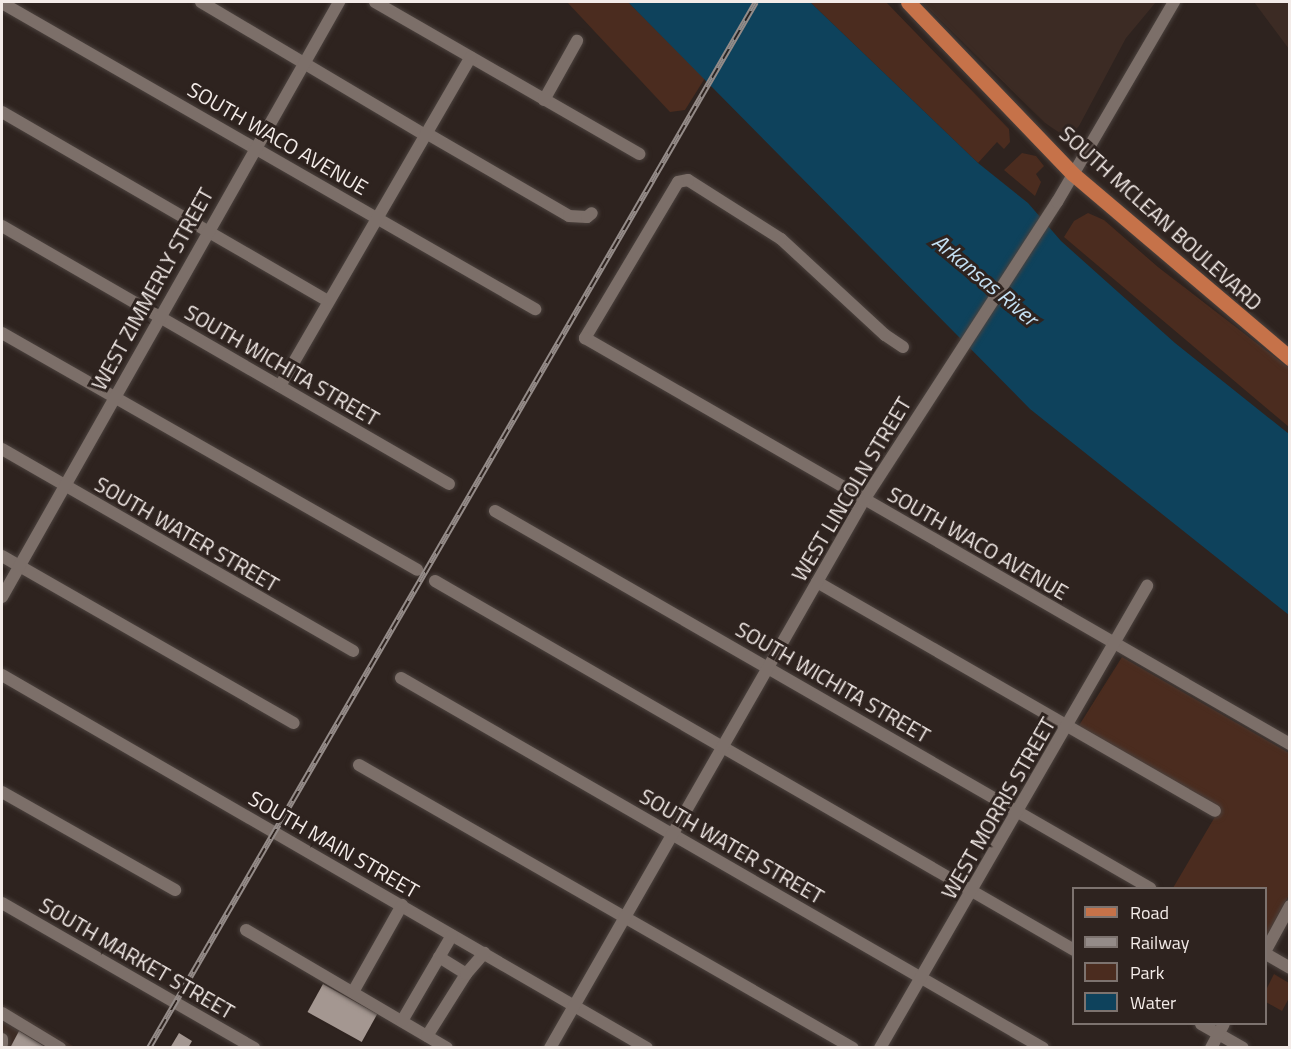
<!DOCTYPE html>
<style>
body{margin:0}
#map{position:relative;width:1291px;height:1049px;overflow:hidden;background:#2e231f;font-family:"Titillium Web",sans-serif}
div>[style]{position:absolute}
.built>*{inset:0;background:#3c2b24}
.green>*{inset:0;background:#4b2c1f}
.water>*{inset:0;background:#0e425c}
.building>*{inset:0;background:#a49791;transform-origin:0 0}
.roads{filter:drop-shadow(0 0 2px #4b423e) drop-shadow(0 0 2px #4b423e)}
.minor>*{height:12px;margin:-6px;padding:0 6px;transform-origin:6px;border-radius:6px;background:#7c6f69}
.major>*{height:15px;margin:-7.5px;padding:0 7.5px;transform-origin:7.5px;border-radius:7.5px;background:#c67249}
.rail>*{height:6px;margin-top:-3px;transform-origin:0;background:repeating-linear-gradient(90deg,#2e231f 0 11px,#948b88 0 22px);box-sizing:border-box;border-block:2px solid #948b88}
span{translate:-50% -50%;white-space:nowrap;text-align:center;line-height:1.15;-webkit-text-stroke:6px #2e231f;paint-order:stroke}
.street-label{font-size:21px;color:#f3ebe8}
.water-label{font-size:22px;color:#c5e1f4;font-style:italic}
.frame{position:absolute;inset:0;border:3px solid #f3ebe8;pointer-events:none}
.legend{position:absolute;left:1072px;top:887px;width:195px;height:138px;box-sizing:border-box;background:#2e231f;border:2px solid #7d736f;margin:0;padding:8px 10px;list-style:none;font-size:18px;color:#f3ebe8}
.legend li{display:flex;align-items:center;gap:12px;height:30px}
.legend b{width:30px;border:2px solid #7d736f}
</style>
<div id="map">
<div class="built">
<div style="clip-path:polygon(922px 2px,1156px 2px,1126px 38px,1079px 126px,1071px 134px,1063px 135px,1045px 123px)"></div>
<div style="clip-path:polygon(1254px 2px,1289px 2px,1289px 49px)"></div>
<div style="clip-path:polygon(2px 1004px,75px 1047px,2px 1047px)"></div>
</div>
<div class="green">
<div style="clip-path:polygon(567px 2px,628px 2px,705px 78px,685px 110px,670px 112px)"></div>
<div style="clip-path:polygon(810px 2px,886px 2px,1009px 129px,1010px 142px,1004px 149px,997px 142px,978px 163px)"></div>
<div style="clip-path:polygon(1022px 153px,1036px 156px,1044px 166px,1036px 174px,1041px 182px,1035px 196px,1004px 170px)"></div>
<div style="clip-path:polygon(1088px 213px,1104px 220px,1158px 267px,1289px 368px,1289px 427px,1064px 237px,1074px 221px)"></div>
<div style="clip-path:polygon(1122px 657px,1289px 753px,1289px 895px,1266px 937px,1266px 888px,1173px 888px,1216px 815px,1078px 727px)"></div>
<div style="clip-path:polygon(1274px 974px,1289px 983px,1289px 998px,1282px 1011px,1266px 1002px,1266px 990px)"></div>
</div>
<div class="water">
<div style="clip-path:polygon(628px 2px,810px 2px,978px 163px,1028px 203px,1061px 241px,1175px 343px,1289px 434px,1289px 615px,1030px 409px)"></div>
</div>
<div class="building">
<div style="left:323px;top:984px;width:62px;height:32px;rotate:29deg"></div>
<div style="clip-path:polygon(19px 1031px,47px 1048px,10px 1048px)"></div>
<div style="clip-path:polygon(179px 1033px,192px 1041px,188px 1048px,170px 1048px)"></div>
</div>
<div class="roads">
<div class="minor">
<div style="left:201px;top:2px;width:261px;rotate:30.7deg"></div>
<div style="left:375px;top:2px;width:305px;rotate:29.9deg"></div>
<div style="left:2px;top:3px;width:615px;rotate:29.86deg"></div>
<div style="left:544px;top:100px;width:68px;rotate:-60.8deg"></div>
<div style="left:2px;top:112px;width:377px;rotate:30.1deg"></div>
<div style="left:426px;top:133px;width:165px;rotate:30.1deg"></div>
<div style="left:569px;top:216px;width:18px;rotate:3deg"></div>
<div style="left:587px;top:217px;width:6px;rotate:-39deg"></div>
<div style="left:2px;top:226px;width:516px;rotate:29.99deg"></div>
<div style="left:2px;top:333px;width:478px;rotate:29.7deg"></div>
<div style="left:903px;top:347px;width:22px;rotate:-146deg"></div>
<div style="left:885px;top:335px;width:142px;rotate:-137.3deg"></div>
<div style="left:781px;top:239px;width:110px;rotate:-147.6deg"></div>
<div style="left:688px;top:180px;width:10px;rotate:169deg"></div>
<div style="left:678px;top:182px;width:182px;rotate:120.8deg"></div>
<div style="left:585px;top:338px;width:814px;rotate:29.94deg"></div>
<div style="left:280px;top:386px;width:380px;rotate:-59.9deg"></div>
<div style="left:2px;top:449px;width:405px;rotate:29.9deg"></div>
<div style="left:495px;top:511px;width:756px;rotate:29.92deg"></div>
<div style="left:2px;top:556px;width:336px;rotate:29.8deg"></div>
<div style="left:435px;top:581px;width:738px;rotate:30deg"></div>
<div style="left:817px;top:582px;width:459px;rotate:29.9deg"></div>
<div style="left:2px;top:597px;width:684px;rotate:-60.47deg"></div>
<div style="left:2px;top:675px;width:745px;rotate:30.04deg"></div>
<div style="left:401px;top:678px;width:741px;rotate:29.96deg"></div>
<div style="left:359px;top:765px;width:569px;rotate:29.81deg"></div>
<div style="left:2px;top:792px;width:199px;rotate:29.5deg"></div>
<div style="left:2px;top:903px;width:291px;rotate:29.9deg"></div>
<div style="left:246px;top:930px;width:233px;rotate:30.4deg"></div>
<div style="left:1266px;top:950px;width:50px;rotate:-61.4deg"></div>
<div style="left:1266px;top:954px;width:28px;rotate:30deg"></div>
<div style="left:439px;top:957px;width:32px;rotate:32deg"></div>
<div style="left:353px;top:992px;width:100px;rotate:-60.6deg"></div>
<div style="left:2px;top:1013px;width:68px;rotate:31.1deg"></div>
<div style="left:402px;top:1021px;width:99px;rotate:-59.8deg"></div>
<div style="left:1201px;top:1024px;width:48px;rotate:29.7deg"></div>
<div style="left:427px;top:1036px;width:73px;rotate:-57.8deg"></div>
<div style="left:466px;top:974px;width:28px;rotate:-49deg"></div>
<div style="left:2px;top:1039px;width:5px;rotate:90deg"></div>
<div style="left:550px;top:1048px;width:632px;rotate:-60.19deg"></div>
<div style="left:864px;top:500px;width:355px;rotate:-57.1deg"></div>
<div style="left:1057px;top:202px;width:232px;rotate:-59.7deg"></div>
<div style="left:880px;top:1048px;width:534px;rotate:-59.98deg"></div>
<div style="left:1211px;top:1048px;width:27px;rotate:-62deg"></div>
</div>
<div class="major">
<div style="left:908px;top:2px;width:238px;rotate:46.2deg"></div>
<div style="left:1073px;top:174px;width:285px;rotate:40.3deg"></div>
</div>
</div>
<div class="rail">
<div style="left:149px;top:1048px;width:1209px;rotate:-59.87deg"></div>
</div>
<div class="street-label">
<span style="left:278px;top:138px;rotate:30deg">SOUTH WACO AVENUE</span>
<span style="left:1161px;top:218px;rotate:42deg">SOUTH MCLEAN BOULEVARD</span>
<span style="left:152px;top:289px;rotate:-61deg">WEST ZIMMERLY STREET</span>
<span style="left:282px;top:365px;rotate:30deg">SOUTH WICHITA STREET</span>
<span style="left:851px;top:489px;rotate:-59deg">WEST LINCOLN STREET</span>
<span style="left:187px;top:534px;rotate:30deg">SOUTH WATER STREET</span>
<span style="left:978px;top:543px;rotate:30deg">SOUTH WACO AVENUE</span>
<span style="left:833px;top:682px;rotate:30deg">SOUTH WICHITA STREET</span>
<span style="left:998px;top:808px;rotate:-60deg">WEST MORRIS STREET</span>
<span style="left:334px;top:844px;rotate:30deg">SOUTH MAIN STREET</span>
<span style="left:732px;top:846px;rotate:30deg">SOUTH WATER STREET</span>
<span style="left:137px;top:958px;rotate:30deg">SOUTH MARKET STREET</span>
</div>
<div class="water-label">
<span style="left:985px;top:280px;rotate:40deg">Arkansas River</span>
</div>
<div class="frame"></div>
<ul class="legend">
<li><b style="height:8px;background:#c67249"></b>Road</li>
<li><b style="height:8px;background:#948b88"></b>Railway</li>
<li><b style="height:16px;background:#4b2c1f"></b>Park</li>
<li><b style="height:16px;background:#0e425c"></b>Water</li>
</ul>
</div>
